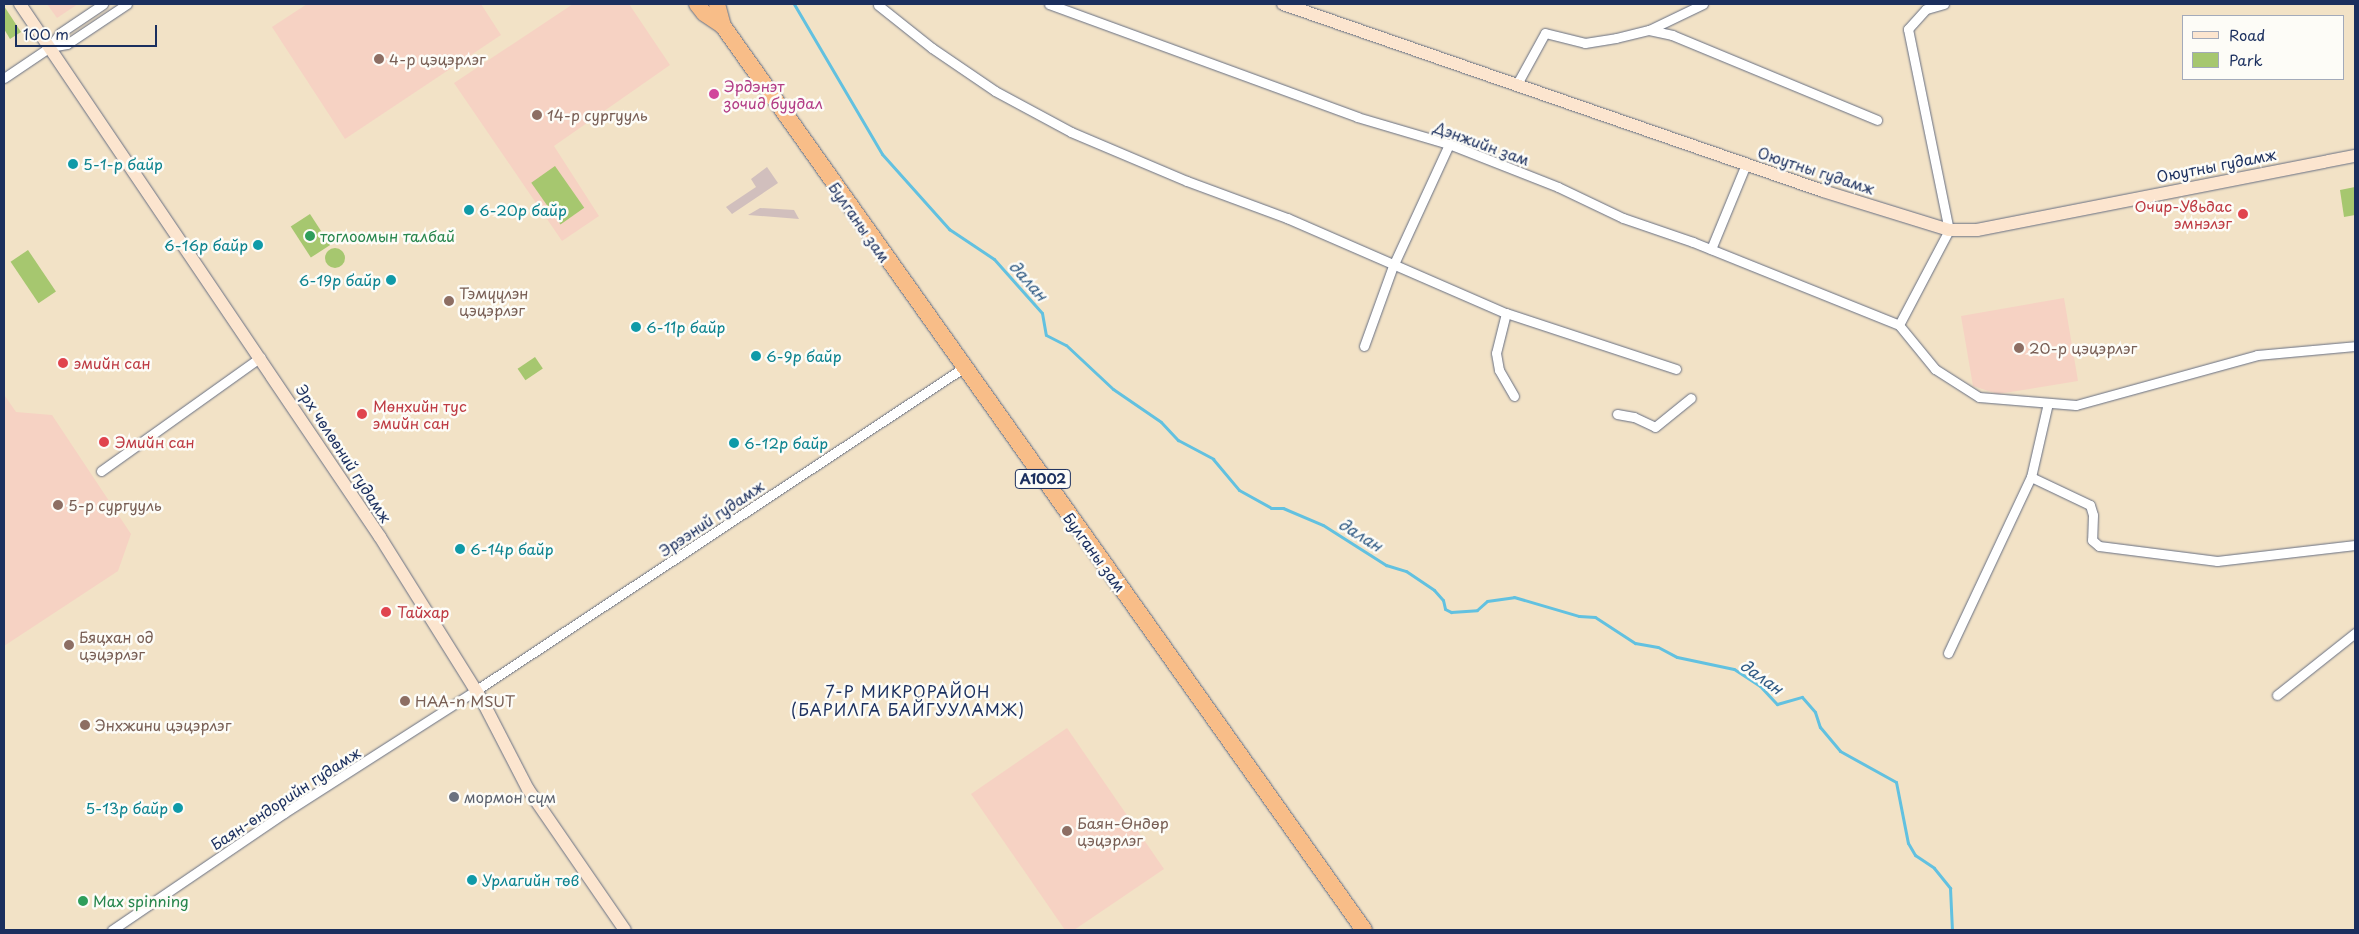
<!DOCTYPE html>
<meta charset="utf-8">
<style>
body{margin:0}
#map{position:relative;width:2359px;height:934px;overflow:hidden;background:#f2e2c6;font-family:"Playpen Sans",sans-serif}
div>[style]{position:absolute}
.built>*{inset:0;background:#f6d2c3}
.industrial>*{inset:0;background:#d1bfbd}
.green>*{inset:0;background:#a6c76f;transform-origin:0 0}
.round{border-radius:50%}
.stream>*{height:3px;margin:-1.5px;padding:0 1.5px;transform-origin:1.5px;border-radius:1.5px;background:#62c1e0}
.roads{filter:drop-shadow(0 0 1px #666e82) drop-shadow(0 0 1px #666e82)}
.street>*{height:9px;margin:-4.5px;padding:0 4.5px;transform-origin:4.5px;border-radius:4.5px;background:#fff}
.secondary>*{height:12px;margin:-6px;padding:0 6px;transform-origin:6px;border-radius:6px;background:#fce5cf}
.highway>*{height:16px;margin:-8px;padding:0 8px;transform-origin:8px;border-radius:8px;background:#f8bd88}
.dots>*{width:14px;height:14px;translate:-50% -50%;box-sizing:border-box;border:2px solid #fdfcf7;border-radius:50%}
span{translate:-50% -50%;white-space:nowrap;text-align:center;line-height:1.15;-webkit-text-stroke:5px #fdfcf7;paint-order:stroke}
.shield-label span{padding:1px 4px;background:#fdfcf7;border:1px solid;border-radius:4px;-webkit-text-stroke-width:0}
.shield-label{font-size:14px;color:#1b2f5e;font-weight:700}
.education-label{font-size:15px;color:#785e54}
.left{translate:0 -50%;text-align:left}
.hotel-label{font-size:15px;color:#b23c85}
.street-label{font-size:15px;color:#1b2f5e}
.culture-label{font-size:15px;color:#0d838f}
.right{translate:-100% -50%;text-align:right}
.health-label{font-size:15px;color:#be3a42}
.leisure-label{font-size:15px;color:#27864d}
.worship-label{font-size:15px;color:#5b616d}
.water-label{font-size:16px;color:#305b85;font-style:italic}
.neighbourhood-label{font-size:16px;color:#1b2f5e;letter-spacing:1px}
.frame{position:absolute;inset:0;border:5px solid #1b2f5e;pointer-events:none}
.legend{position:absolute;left:2182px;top:15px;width:162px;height:65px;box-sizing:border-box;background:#fdfcf7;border:1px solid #a3aaba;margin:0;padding:6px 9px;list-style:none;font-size:15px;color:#1b2f5e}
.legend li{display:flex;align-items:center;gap:10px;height:25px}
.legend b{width:25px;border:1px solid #a3aaba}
.scale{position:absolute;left:15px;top:25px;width:142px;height:22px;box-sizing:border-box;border:2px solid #1b2f5e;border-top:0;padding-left:6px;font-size:15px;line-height:18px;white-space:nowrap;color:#1b2f5e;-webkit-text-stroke:4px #fdfcf7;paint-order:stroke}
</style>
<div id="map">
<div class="built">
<div style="clip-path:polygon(47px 4px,78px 4px,57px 18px)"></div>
<div style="clip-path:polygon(307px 4px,481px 4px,501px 35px,345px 139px,272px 27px)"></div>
<div style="clip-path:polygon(573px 4px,629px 4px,670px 65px,554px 146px,599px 216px,562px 241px,454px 83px)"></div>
<div style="clip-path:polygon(2064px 298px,2078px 381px,1998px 394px,1973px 386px,1961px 316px)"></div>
<div style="clip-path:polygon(5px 396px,16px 412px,52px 415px,131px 534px,118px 571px,4px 646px)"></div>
<div style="clip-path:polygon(1067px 728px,1164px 869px,1074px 930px,1065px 930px,971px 794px)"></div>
</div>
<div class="industrial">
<div style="clip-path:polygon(767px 167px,778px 183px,732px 214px,726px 207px,756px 187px,751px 179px)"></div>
<div style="clip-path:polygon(760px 208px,794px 210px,799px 219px,748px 215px)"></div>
</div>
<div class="green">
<div style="clip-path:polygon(4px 6px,21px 32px,10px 39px,4px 29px)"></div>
<div style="left:555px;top:166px;width:51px;height:29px;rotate:55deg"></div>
<div style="clip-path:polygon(2355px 187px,2355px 215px,2344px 217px,2340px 190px)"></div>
<div style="left:310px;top:214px;width:37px;height:23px;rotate:57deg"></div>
<div class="round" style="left:325px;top:248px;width:20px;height:20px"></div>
<div style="left:28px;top:250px;width:50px;height:21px;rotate:56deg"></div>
<div style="left:535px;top:357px;width:14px;height:21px;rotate:56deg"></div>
</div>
<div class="stream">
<div style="left:794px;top:4px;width:174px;rotate:59.6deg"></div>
<div style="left:882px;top:154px;width:101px;rotate:48.2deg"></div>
<div style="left:949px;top:229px;width:54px;rotate:33.7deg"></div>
<div style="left:994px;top:259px;width:72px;rotate:48.4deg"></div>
<div style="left:1042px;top:313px;width:22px;rotate:80deg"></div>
<div style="left:1046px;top:335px;width:22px;rotate:27deg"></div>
<div style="left:1066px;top:345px;width:64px;rotate:43.1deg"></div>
<div style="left:1113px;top:389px;width:58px;rotate:34.5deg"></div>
<div style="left:1161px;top:422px;width:25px;rotate:47deg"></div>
<div style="left:1178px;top:440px;width:40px;rotate:28deg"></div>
<div style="left:1213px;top:459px;width:40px;rotate:50deg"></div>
<div style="left:1239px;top:490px;width:37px;rotate:29deg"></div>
<div style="left:1271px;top:508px;width:12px"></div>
<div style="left:1283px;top:508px;width:43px;rotate:23deg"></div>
<div style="left:1323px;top:525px;width:75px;rotate:32.4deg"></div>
<div style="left:1386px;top:565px;width:21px;rotate:17deg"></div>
<div style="left:1406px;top:571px;width:34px;rotate:34deg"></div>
<div style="left:1434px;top:590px;width:13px;rotate:48deg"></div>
<div style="left:1443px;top:600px;width:9px;rotate:77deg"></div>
<div style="left:1445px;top:609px;width:7px;rotate:27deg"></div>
<div style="left:1451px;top:612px;width:26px;rotate:-4deg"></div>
<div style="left:1477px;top:610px;width:13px;rotate:-42deg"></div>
<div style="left:1487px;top:601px;width:27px;rotate:-8deg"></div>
<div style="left:1514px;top:597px;width:68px;rotate:16.3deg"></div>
<div style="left:1579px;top:616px;width:16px;rotate:4deg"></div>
<div style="left:1595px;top:617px;width:48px;rotate:33deg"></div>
<div style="left:1635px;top:643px;width:23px;rotate:10deg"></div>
<div style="left:1658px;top:647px;width:21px;rotate:28deg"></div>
<div style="left:1677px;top:657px;width:58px;rotate:11.9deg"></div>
<div style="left:1734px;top:669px;width:31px;rotate:33deg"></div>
<div style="left:1760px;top:686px;width:25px;rotate:47deg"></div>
<div style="left:1777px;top:704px;width:26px;rotate:-16deg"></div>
<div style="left:1802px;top:697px;width:20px;rotate:49deg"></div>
<div style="left:1815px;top:712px;width:16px;rotate:72deg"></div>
<div style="left:1820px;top:727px;width:31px;rotate:50deg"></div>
<div style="left:1840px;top:751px;width:64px;rotate:29deg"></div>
<div style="left:1896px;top:782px;width:62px;rotate:78.9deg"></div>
<div style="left:1908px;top:843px;width:14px;rotate:60deg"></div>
<div style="left:1915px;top:855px;width:23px;rotate:34deg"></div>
<div style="left:1934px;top:868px;width:26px;rotate:51deg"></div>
<div style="left:1950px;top:888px;width:42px;rotate:87.3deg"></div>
</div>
<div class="roads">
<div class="street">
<div style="left:1049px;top:4px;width:328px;rotate:20.1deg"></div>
<div style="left:1357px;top:117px;width:96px;rotate:16.4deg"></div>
<div style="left:1449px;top:144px;width:117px;rotate:21.5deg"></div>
<div style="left:1558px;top:187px;width:72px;rotate:25.5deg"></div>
<div style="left:1623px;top:218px;width:74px;rotate:18.9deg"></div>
<div style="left:1693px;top:242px;width:222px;rotate:21.9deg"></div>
<div style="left:1944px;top:4px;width:19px;rotate:164deg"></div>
<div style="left:1926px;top:9px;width:27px;rotate:132deg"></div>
<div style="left:1908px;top:29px;width:205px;rotate:78.5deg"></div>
<div style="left:1949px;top:230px;width:107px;rotate:117.8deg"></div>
<div style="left:1899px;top:325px;width:57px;rotate:50.7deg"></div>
<div style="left:1935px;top:369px;width:52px;rotate:32.5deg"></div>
<div style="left:1979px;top:397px;width:97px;rotate:4.7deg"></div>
<div style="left:2076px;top:405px;width:188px;rotate:-15.4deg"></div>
<div style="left:2257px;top:355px;width:98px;rotate:-5.2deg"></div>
<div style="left:878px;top:5px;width:69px;rotate:38.5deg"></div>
<div style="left:932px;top:48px;width:76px;rotate:34.3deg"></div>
<div style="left:995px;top:91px;width:86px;rotate:28.3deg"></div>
<div style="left:1071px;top:132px;width:126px;rotate:22.9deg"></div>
<div style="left:1187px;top:181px;width:107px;rotate:20.3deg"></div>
<div style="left:1287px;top:218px;width:239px;rotate:23.5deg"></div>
<div style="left:1506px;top:313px;width:179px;rotate:18.2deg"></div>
<div style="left:1649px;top:30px;width:24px;rotate:12deg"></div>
<div style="left:1672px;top:35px;width:222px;rotate:22.5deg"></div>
<div style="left:50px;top:47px;width:17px;rotate:-10deg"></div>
<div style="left:67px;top:44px;width:72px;rotate:-33.7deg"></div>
<div style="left:4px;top:78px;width:55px;rotate:-34deg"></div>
<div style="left:50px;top:47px;width:17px;rotate:-54deg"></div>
<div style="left:60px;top:33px;width:52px;rotate:-34deg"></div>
<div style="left:1517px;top:84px;width:58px;rotate:-61.2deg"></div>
<div style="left:1545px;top:33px;width:41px;rotate:14deg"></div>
<div style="left:1585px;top:43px;width:31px;rotate:-9deg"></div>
<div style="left:1616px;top:38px;width:34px;rotate:-14deg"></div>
<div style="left:1649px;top:30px;width:60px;rotate:-25.7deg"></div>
<div style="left:1711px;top:249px;width:92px;rotate:-67.6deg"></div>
<div style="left:1506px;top:313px;width:41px;rotate:104deg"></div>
<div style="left:1496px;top:353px;width:17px;rotate:80deg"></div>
<div style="left:1499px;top:370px;width:30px;rotate:60deg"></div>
<div style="left:1364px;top:346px;width:85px;rotate:-70.1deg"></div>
<div style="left:1393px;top:266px;width:134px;rotate:-65.3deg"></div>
<div style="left:1617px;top:414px;width:17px;rotate:10deg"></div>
<div style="left:1634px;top:417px;width:23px;rotate:25deg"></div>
<div style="left:1655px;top:427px;width:46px;rotate:-38.9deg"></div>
<div style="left:101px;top:471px;width:196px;rotate:-35.5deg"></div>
<div style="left:2031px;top:477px;width:65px;rotate:25.4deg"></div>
<div style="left:2090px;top:505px;width:10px;rotate:73deg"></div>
<div style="left:2093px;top:515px;width:25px;rotate:92deg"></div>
<div style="left:2092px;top:540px;width:9px;rotate:41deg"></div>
<div style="left:2099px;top:546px;width:119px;rotate:7.2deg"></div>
<div style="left:2217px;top:561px;width:139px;rotate:-6.6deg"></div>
<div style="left:1948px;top:653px;width:195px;rotate:-64.8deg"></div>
<div style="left:2031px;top:477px;width:76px;rotate:-77.1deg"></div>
<div style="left:2277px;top:695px;width:100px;rotate:-38.5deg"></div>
<div style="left:112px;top:930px;width:208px;rotate:-34.2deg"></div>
<div style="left:284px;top:813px;width:227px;rotate:-32.6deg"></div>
<div style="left:475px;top:691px;width:585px;rotate:-33.5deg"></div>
</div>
<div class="secondary">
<div style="left:20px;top:4px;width:643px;rotate:55.96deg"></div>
<div style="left:380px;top:537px;width:195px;rotate:58deg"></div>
<div style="left:483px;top:702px;width:98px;rotate:62.7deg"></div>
<div style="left:528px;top:789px;width:171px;rotate:55.5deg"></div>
<div style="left:1283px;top:4px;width:571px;rotate:19.1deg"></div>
<div style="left:1823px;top:191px;width:132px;rotate:17.2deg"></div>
<div style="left:1949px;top:230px;width:28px"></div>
<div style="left:1977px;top:230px;width:385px;rotate:-11.1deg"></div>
</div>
<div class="highway">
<div style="left:697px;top:4px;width:11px;rotate:52deg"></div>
<div style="left:704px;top:13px;width:23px;rotate:34deg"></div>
<div style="left:723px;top:26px;width:1108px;rotate:54.66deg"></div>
<div style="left:717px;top:4px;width:23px;rotate:75deg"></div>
</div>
</div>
<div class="dots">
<div style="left:379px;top:59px;background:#8d6e63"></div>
<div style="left:714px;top:94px;background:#d1479c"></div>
<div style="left:537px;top:115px;background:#8d6e63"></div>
<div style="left:73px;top:164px;background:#0f9aa8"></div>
<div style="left:469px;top:210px;background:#0f9aa8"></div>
<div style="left:2243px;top:214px;background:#e0444e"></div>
<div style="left:310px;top:236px;background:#2e9e5b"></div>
<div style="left:258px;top:245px;background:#0f9aa8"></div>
<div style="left:391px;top:280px;background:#0f9aa8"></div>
<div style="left:449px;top:301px;background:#8d6e63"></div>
<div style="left:636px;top:327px;background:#0f9aa8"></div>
<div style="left:2019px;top:348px;background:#8d6e63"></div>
<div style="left:756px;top:356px;background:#0f9aa8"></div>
<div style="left:63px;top:363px;background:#e0444e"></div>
<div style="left:362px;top:414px;background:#e0444e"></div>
<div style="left:104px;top:442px;background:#e0444e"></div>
<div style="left:734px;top:443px;background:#0f9aa8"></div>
<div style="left:58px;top:505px;background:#8d6e63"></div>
<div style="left:460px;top:549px;background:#0f9aa8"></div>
<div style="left:386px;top:612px;background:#e0444e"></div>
<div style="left:69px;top:645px;background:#8d6e63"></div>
<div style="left:405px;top:701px;background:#8d6e63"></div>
<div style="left:85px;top:725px;background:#8d6e63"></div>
<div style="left:454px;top:797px;background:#6b7280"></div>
<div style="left:178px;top:808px;background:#0f9aa8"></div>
<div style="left:1067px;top:831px;background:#8d6e63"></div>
<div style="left:472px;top:880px;background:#0f9aa8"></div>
<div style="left:83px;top:901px;background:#2e9e5b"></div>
</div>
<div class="shield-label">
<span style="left:1043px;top:479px">A1002</span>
</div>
<div class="education-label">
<span class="left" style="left:389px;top:59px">4-р цэцэрлэг</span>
<span class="left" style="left:547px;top:115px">14-р сургууль</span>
<span class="left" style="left:459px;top:301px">Тэмүүлэн<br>цэцэрлэг</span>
<span class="left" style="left:2029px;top:348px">20-р цэцэрлэг</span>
<span class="left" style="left:68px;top:505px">5-р сургууль</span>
<span class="left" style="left:79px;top:645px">Бяцхан од<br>цэцэрлэг</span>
<span class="left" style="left:415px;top:701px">HAA-n MSUT</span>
<span class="left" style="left:95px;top:725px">Энхжини цэцэрлэг</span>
<span class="left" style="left:1077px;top:831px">Баян-Өндөр<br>цэцэрлэг</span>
</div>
<div class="hotel-label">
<span class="left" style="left:724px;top:94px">Эрдэнэт<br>зочид буудал</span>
</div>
<div class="street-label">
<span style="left:1482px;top:143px;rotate:20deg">Дэнжийн зам</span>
<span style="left:2216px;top:165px;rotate:-11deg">Оюутны гудамж</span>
<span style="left:1816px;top:170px;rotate:18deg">Оюутны гудамж</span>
<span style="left:860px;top:222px;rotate:55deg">Булганы зам</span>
<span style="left:344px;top:453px;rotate:57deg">Эрх чөлөөний гудамж</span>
<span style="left:711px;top:518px;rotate:-34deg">Эрээний гудамж</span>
<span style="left:1095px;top:552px;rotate:54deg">Булганы зам</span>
<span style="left:285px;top:798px;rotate:-33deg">Баян-өндорийн гудамж</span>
</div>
<div class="culture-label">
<span class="left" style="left:83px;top:164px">5-1-р байр</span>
<span class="left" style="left:479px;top:210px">6-20р байр</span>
<span class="right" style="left:248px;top:245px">6-16р байр</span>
<span class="right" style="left:381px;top:280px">6-19р байр</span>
<span class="left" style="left:646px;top:327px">6-11р байр</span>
<span class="left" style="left:766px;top:356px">6-9р байр</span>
<span class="left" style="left:744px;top:443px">6-12р байр</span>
<span class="left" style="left:470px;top:549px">6-14р байр</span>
<span class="right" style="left:168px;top:808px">5-13р байр</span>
<span class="left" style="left:482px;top:880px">Урлагийн төв</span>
</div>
<div class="health-label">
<span class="right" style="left:2232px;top:214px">Oчир-Увьдас<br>эмнэлэг</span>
<span class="left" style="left:74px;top:363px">эмийн сан</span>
<span class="left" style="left:373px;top:414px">Мөнхийн тус<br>эмийн сан</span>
<span class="left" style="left:115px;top:442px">Эмийн сан</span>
<span class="left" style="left:397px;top:612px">Тайхар</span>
</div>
<div class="leisure-label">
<span class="left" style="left:320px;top:236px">тоглоомын талбай</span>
<span class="left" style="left:93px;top:901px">Max spinning</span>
</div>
<div class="worship-label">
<span class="left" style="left:464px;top:797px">мормон сүм</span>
</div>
<div class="water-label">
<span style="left:1029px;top:280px;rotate:48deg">далан</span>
<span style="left:1361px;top:534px;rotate:32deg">далан</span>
<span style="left:1762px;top:676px;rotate:35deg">далан</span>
</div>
<div class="neighbourhood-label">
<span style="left:908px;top:700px">7-Р МИКРОРАЙОН<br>(БАРИЛГА БАЙГУУЛАМЖ)</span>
</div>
<div class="frame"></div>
<ul class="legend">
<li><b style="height:6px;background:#fce5cf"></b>Road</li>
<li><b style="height:14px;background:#a6c76f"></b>Park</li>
</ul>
<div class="scale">100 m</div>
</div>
